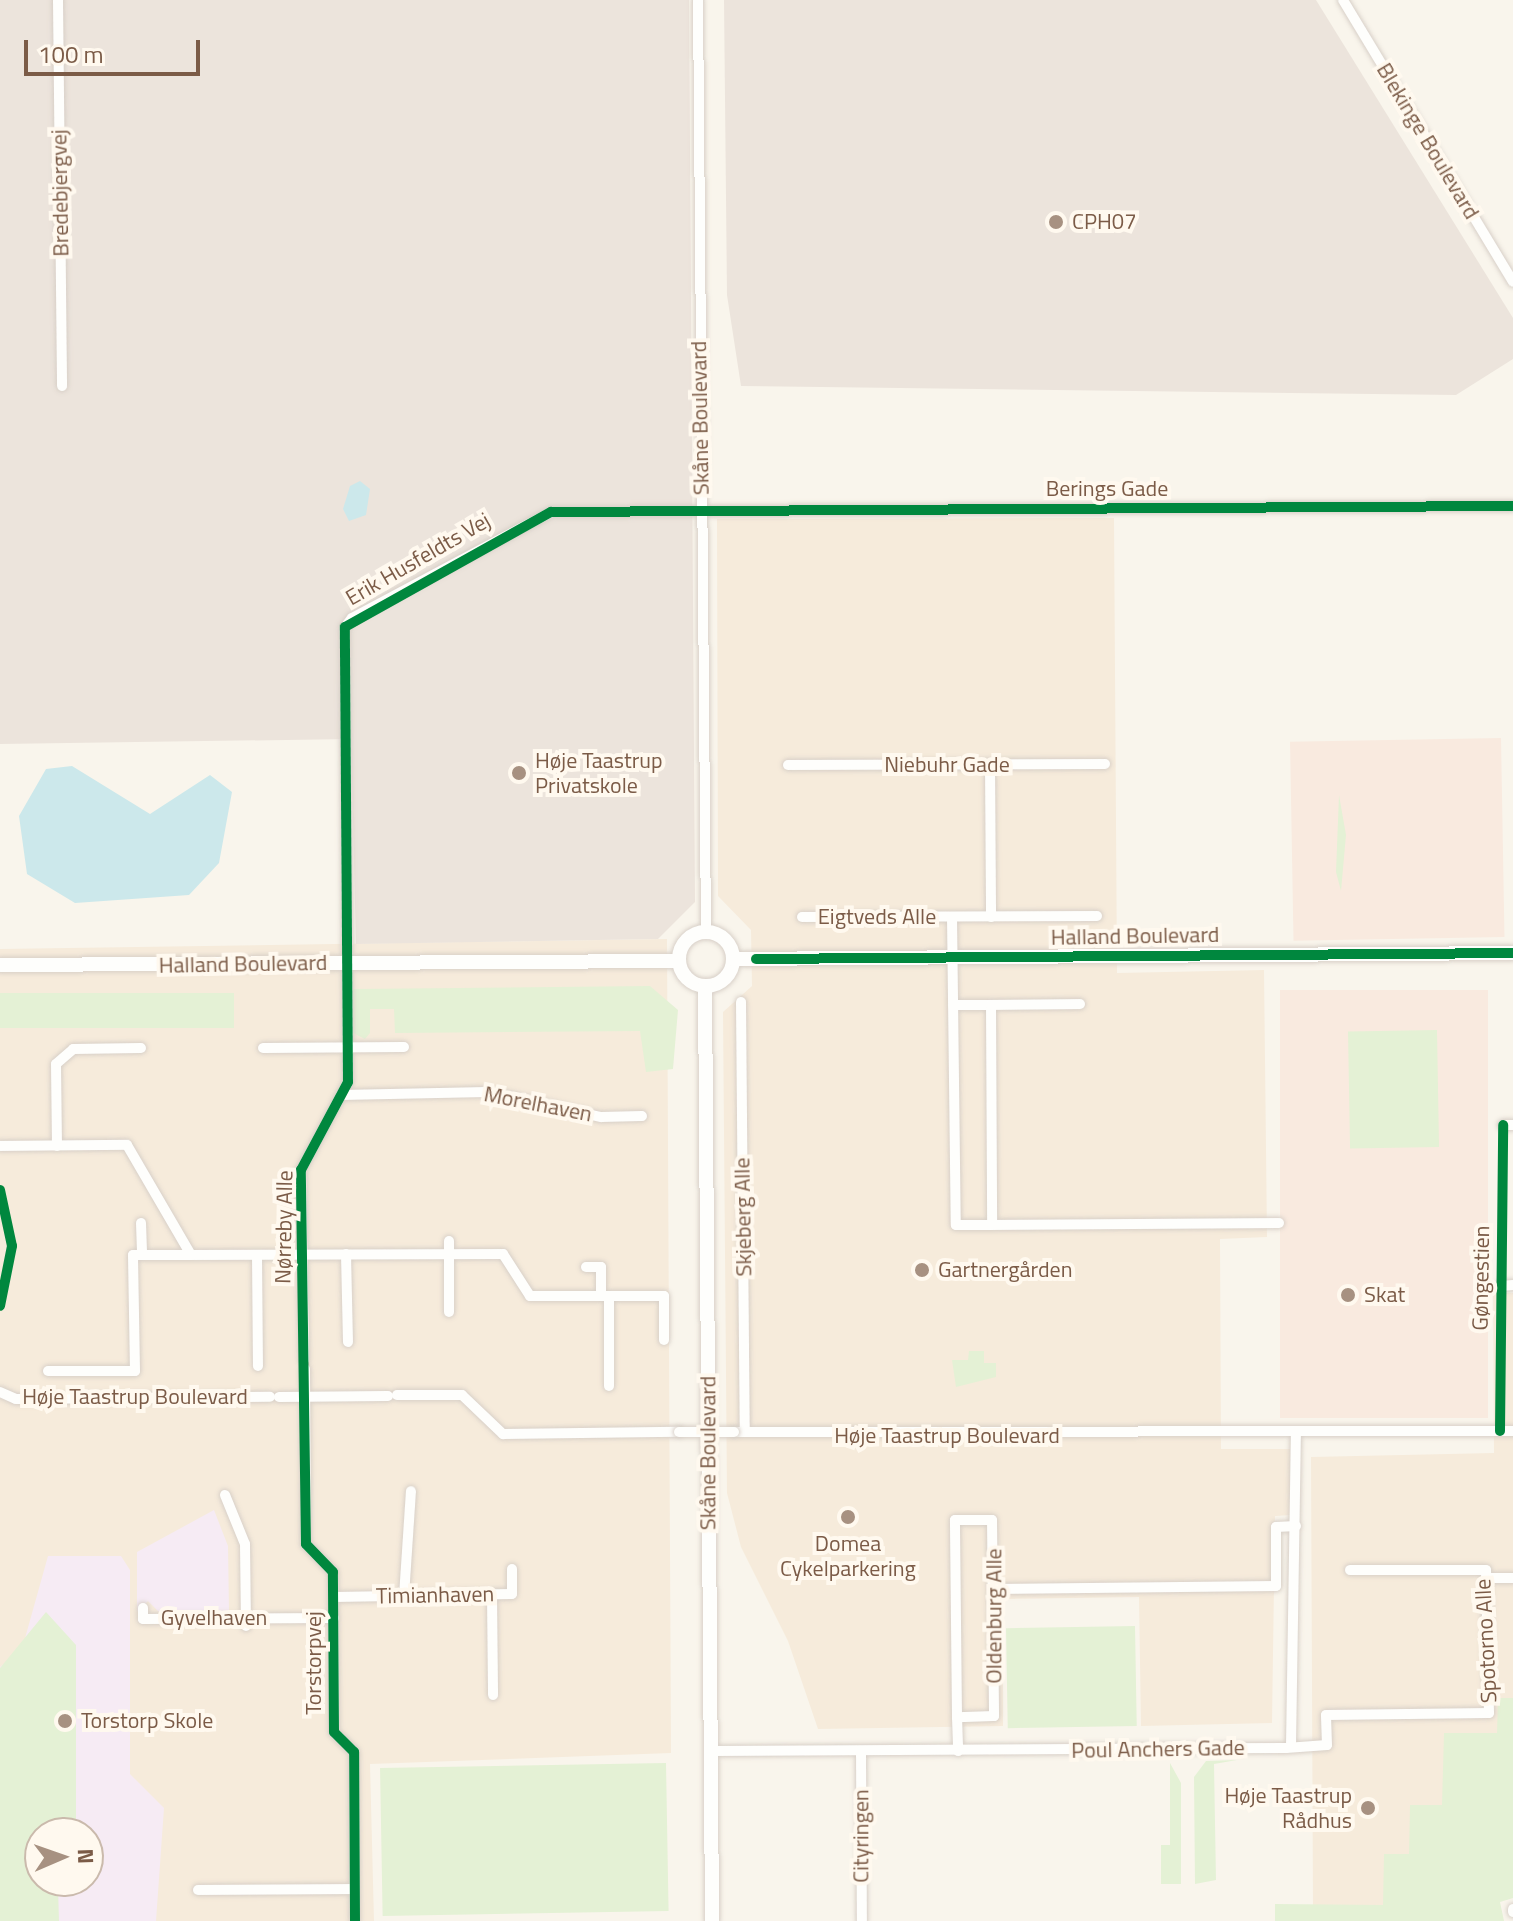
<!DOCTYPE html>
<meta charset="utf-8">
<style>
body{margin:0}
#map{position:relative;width:1513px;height:1921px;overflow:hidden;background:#f9f5ec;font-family:"Titillium Web",sans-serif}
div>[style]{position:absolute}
.residential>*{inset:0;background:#f6ebdb}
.commercial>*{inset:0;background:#f9eadf;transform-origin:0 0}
.industrial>*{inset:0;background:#ece4dc}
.education>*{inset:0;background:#f6ebf4}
.green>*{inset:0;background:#e4f1d5;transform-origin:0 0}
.water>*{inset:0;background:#cce8eb}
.roads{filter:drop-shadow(0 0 2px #d8d0c8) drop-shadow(0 0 2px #d8d0c8)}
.street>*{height:10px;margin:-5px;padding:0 5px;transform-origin:5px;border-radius:5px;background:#fefefc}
.secondary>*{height:14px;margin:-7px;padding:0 7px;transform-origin:7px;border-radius:7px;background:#fefefc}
.secondary>.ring{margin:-7px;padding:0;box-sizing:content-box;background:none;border:14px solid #fefefc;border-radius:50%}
.bridges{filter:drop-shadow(0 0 2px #d8d0c8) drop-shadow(0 0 2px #d8d0c8)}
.street-bridge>*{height:10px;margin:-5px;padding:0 5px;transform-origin:5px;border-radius:5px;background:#fefefc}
.cycleway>*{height:10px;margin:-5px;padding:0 5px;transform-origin:5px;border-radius:5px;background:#00873e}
.dots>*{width:22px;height:22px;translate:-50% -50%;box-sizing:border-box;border:4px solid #fff9ef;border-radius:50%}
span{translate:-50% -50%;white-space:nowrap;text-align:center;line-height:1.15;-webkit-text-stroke:8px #fff9ef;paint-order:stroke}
.street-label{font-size:22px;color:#7b5b47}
.poi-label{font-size:22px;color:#7b5b47}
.left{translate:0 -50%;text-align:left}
.right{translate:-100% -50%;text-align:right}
.north{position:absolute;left:24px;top:1817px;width:80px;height:80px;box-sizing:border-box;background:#fff9ef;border:2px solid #cabaac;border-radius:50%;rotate:88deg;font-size:22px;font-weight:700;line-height:32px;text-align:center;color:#7b5b47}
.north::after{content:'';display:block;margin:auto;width:28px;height:36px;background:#a79181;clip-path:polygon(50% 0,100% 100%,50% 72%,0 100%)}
.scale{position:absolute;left:24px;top:40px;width:176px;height:36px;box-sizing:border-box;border:4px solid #7b5b47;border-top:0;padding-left:10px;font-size:24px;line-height:28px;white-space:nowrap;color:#7b5b47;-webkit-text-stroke:6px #fff9ef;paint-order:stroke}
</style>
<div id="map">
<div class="residential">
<div style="clip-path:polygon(1114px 518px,1117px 973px,1264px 970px,1267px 1237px,1220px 1239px,1221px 1449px,1290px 1449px,1290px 1515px,1275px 1516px,1272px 1723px,1141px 1726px,1139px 1597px,1003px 1599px,1003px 1726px,818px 1729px,788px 1641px,741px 1547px,727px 1493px,723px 1012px,752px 986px,751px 930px,718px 896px,717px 519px)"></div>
<div style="clip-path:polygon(evenodd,667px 939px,671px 1753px,370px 1764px,374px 1921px,0 1921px,0 949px,667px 939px,40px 1833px,88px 1833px,88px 1881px,40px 1881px,40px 1833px)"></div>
<div style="clip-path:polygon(1493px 1293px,1513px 1293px,1513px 1893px,1498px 1897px,1503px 1921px,1313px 1911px,1311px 1457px,1494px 1453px)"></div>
</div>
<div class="commercial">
<div style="left:1501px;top:738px;width:199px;height:211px;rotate:89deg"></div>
<div style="left:1488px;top:990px;width:428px;height:208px;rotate:90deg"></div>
</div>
<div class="industrial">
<div style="clip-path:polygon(0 0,689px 0,695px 902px,658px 939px,356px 944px,351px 739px,0 744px)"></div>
<div style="clip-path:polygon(724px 0,1316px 0,1513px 318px,1513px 359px,1456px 395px,741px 386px,727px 295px)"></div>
</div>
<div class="education">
<div style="clip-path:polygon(214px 1510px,228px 1546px,229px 1611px,159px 1612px,148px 1601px,137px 1612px,137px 1552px)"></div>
<div style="clip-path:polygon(evenodd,48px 1556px,121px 1556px,130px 1570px,130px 1774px,164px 1808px,156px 1921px,0 1921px,0 1667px,22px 1649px,48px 1556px,40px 1833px,88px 1833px,88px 1881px,40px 1881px,40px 1833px)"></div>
</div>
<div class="green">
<div style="clip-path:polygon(1339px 795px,1346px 835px,1341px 891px,1336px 872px)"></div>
<div style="clip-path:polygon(650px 986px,678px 1010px,673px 1069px,646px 1072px,640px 1031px,395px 1033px,394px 1009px,370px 1009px,370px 1033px,365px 1039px,353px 1033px,353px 989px)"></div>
<div style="left:234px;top:993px;width:35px;height:234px;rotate:90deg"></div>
<div style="left:1437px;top:1030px;width:117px;height:89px;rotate:89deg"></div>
<div style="clip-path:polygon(969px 1351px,984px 1351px,984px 1363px,996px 1363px,996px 1377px,956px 1387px,952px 1360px,968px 1360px)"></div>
<div style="clip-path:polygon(46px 1612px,76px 1645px,76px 1833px,40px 1833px,40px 1881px,76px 1886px,58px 1887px,59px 1921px,0 1921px,0 1668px)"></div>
<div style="left:1135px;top:1626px;width:100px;height:129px;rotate:89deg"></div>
<div style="clip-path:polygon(1498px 1698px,1513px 1698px,1513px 1898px,1500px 1902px,1504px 1921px,1275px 1921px,1275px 1904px,1383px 1905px,1384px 1854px,1409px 1854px,1410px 1805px,1442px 1805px,1444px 1733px,1497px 1733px)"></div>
<div style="clip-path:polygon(1237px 1760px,1214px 1764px,1216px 1880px,1195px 1884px,1194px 1777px,1206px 1761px)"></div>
<div style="left:666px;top:1763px;width:148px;height:286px;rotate:89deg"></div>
<div style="clip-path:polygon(1170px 1763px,1181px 1783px,1181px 1884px,1161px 1884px,1161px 1845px,1170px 1845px)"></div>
</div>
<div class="water">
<div style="clip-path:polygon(360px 481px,370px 489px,366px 515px,349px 521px,343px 509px,350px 486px)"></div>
<div style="clip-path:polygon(72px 766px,150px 814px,210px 775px,232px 792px,219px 863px,189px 895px,75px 903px,27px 874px,19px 816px,46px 769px)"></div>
</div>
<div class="roads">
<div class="street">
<div style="left:58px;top:0;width:386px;rotate:89.4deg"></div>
<div style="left:698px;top:0;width:931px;rotate:89.51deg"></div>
<div style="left:1343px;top:0;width:329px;rotate:58.9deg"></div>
<div style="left:990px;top:764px;width:153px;rotate:89.6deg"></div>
<div style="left:788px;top:765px;width:317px;rotate:-0.2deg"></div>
<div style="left:802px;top:917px;width:295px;rotate:-0.2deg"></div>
<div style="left:952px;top:917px;width:308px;rotate:89.3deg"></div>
<div style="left:956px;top:1225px;width:36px"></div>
<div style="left:741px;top:1002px;width:430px;rotate:89.5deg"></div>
<div style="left:953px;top:1005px;width:38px"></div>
<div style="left:991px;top:1005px;width:220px;rotate:89.7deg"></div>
<div style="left:992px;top:1225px;width:287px;rotate:-0.4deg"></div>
<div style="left:991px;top:1005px;width:89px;rotate:-0.6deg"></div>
<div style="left:263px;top:1048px;width:141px;rotate:-0.4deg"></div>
<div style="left:341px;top:1095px;width:146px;rotate:-1.2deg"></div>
<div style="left:487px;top:1092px;width:117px;rotate:12.4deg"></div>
<div style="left:601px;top:1117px;width:41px;rotate:-1.4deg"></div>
<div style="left:1503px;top:1125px;width:10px"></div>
<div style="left:0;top:1146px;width:127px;rotate:-0.5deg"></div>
<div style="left:127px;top:1145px;width:127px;rotate:59.8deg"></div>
<div style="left:191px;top:1255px;width:312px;rotate:-0.2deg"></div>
<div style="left:503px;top:1254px;width:50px;rotate:57.3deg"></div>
<div style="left:530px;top:1296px;width:134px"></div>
<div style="left:664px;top:1296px;width:44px;rotate:90deg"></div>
<div style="left:57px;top:1146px;width:82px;rotate:-90.7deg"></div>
<div style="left:56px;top:1064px;width:23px;rotate:-41deg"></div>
<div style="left:73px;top:1049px;width:68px;rotate:-0.8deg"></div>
<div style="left:141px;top:1223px;width:32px;rotate:88deg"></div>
<div style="left:346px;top:1254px;width:88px;rotate:88.7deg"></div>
<div style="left:257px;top:1255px;width:111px;rotate:89.5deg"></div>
<div style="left:586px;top:1267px;width:15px"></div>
<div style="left:601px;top:1267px;width:29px;rotate:90deg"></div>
<div style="left:1501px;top:1286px;width:12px;rotate:-5deg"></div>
<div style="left:449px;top:1312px;width:71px;rotate:-90deg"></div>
<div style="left:304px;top:1360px;width:190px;rotate:-90.9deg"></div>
<div style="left:301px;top:1170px;width:100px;rotate:-61.9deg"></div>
<div style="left:348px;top:1082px;width:455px;rotate:-90.4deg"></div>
<div style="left:345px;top:627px;width:11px;rotate:-52deg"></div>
<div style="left:352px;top:618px;width:225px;rotate:-28deg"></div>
<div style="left:551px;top:512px;width:962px;rotate:-0.36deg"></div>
<div style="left:305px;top:1369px;width:175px;rotate:89.7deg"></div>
<div style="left:306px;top:1544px;width:39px;rotate:46deg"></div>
<div style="left:333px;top:1572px;width:160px;rotate:89.6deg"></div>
<div style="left:334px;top:1732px;width:28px;rotate:45deg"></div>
<div style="left:354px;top:1752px;width:169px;rotate:89.7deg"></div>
<div style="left:48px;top:1371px;width:87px"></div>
<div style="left:135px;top:1371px;width:116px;rotate:-91deg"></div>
<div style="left:133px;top:1255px;width:58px"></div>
<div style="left:609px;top:1386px;width:90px;rotate:-90deg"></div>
<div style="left:0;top:1392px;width:17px;rotate:24deg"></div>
<div style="left:16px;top:1399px;width:254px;rotate:-0.5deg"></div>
<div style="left:397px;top:1395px;width:65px"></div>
<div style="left:462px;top:1395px;width:57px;rotate:43.6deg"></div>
<div style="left:503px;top:1434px;width:176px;rotate:-0.7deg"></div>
<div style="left:279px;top:1397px;width:109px;rotate:-0.5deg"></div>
<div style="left:734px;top:1432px;width:779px;rotate:-0.07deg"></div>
<div style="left:225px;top:1495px;width:53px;rotate:67.8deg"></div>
<div style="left:245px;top:1544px;width:82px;rotate:89.3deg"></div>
<div style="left:1486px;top:1578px;width:27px"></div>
<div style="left:994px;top:1589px;width:282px;rotate:-0.6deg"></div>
<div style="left:1276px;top:1586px;width:59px;rotate:-90deg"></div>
<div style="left:1276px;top:1527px;width:20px;rotate:-3deg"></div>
<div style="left:492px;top:1595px;width:100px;rotate:89.4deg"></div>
<div style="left:404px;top:1596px;width:105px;rotate:-86.2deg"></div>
<div style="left:334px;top:1597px;width:178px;rotate:-1deg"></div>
<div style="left:512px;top:1594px;width:25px;rotate:-90deg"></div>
<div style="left:143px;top:1608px;width:11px;rotate:90deg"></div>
<div style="left:143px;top:1619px;width:191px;rotate:-0.3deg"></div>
<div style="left:957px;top:1717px;width:197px;rotate:-90.6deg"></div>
<div style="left:955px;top:1520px;width:37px"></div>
<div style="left:992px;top:1520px;width:196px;rotate:89.4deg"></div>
<div style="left:994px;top:1716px;width:37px;rotate:178deg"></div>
<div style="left:957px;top:1717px;width:34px;rotate:88deg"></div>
<div style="left:1291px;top:1746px;width:314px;rotate:-89.1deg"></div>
<div style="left:711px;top:1751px;width:575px;rotate:-0.3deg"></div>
<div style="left:1286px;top:1748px;width:41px;rotate:-4.2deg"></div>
<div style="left:1327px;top:1745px;width:30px;rotate:-92deg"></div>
<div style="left:1326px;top:1715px;width:163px;rotate:-0.7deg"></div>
<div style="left:1489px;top:1713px;width:143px;rotate:-91.2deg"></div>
<div style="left:1486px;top:1570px;width:136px;rotate:180deg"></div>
<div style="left:861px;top:1751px;width:170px;rotate:89.7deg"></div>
<div style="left:198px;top:1890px;width:156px;rotate:-0.4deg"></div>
<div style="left:1513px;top:1909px;width:3px;rotate:90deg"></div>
</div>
<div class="secondary">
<div class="ring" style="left:679px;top:932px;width:40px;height:40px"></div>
<div style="left:733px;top:959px;width:780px;rotate:-0.44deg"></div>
<div style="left:0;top:965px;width:678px;rotate:-0.34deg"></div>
<div style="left:705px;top:986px;width:935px;rotate:89.57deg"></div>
</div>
</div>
<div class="bridges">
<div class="street-bridge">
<div style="left:679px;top:1432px;width:55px"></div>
</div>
</div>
<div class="cycleway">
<div style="left:756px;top:959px;width:757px;rotate:-0.45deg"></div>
<div style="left:0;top:1190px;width:57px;rotate:77.9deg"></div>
<div style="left:12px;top:1246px;width:61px;rotate:101.3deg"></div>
<div style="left:1500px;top:1431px;width:306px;rotate:-89.4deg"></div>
<div style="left:355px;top:1921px;width:169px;rotate:-90.3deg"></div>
<div style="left:354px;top:1752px;width:28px;rotate:-135deg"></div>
<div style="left:334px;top:1732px;width:160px;rotate:-90.4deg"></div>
<div style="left:333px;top:1572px;width:39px;rotate:-134deg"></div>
<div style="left:306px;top:1544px;width:374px;rotate:-90.8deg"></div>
<div style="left:301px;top:1170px;width:100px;rotate:-61.9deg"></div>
<div style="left:348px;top:1082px;width:455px;rotate:-90.4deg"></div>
<div style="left:345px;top:627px;width:236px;rotate:-29.2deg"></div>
<div style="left:551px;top:512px;width:962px;rotate:-0.36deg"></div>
</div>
<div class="dots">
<div style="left:1056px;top:222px;background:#a79181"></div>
<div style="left:519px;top:773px;background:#a79181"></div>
<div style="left:922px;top:1270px;background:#a79181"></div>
<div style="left:1348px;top:1295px;background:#a79181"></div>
<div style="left:848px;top:1517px;background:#a79181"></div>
<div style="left:65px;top:1721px;background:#a79181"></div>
<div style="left:1368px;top:1808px;background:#a79181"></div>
</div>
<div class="street-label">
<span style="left:1428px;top:141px;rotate:59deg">Blekinge Boulevard</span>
<span style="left:60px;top:193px;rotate:-91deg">Bredebjergvej</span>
<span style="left:700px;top:418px;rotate:-91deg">Skåne Boulevard</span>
<span style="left:1107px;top:489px">Berings Gade</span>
<span style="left:418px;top:559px;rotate:-30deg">Erik Husfeldts Vej</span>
<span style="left:947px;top:765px">Niebuhr Gade</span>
<span style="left:877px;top:917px">Eigtveds Alle</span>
<span style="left:1135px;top:936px;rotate:-1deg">Halland Boulevard</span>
<span style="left:243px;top:964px;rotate:-1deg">Halland Boulevard</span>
<span style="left:538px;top:1104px;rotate:11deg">Morelhaven</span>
<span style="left:743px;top:1217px;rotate:-91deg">Skjeberg Alle</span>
<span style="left:284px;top:1227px;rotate:-89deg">Nørreby Alle</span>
<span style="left:1481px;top:1278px;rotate:-89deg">Gøngestien</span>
<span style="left:135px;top:1397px">Høje Taastrup Boulevard</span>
<span style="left:947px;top:1436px">Høje Taastrup Boulevard</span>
<span style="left:708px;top:1453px;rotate:-90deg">Skåne Boulevard</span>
<span style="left:435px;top:1595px;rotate:-1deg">Timianhaven</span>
<span style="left:994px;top:1616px;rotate:-90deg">Oldenburg Alle</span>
<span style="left:214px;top:1618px">Gyvelhaven</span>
<span style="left:1486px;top:1641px;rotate:-93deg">Spotorno Alle</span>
<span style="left:314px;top:1663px;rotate:-90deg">Torstorpvej</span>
<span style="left:1158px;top:1749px;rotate:-1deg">Poul Anchers Gade</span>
<span style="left:861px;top:1836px;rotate:-90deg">Cityringen</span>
</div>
<div class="poi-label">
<span class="left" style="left:1072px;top:222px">CPH07</span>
<span class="left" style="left:535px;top:773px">Høje Taastrup<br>Privatskole</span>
<span class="left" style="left:938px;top:1270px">Gartnergården</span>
<span class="left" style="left:1364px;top:1295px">Skat</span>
<span style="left:848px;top:1556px">Domea<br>Cykelparkering</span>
<span class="left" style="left:81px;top:1721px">Torstorp Skole</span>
<span class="right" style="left:1352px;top:1808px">Høje Taastrup<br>Rådhus</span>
</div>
<div class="north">N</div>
<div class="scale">100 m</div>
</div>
